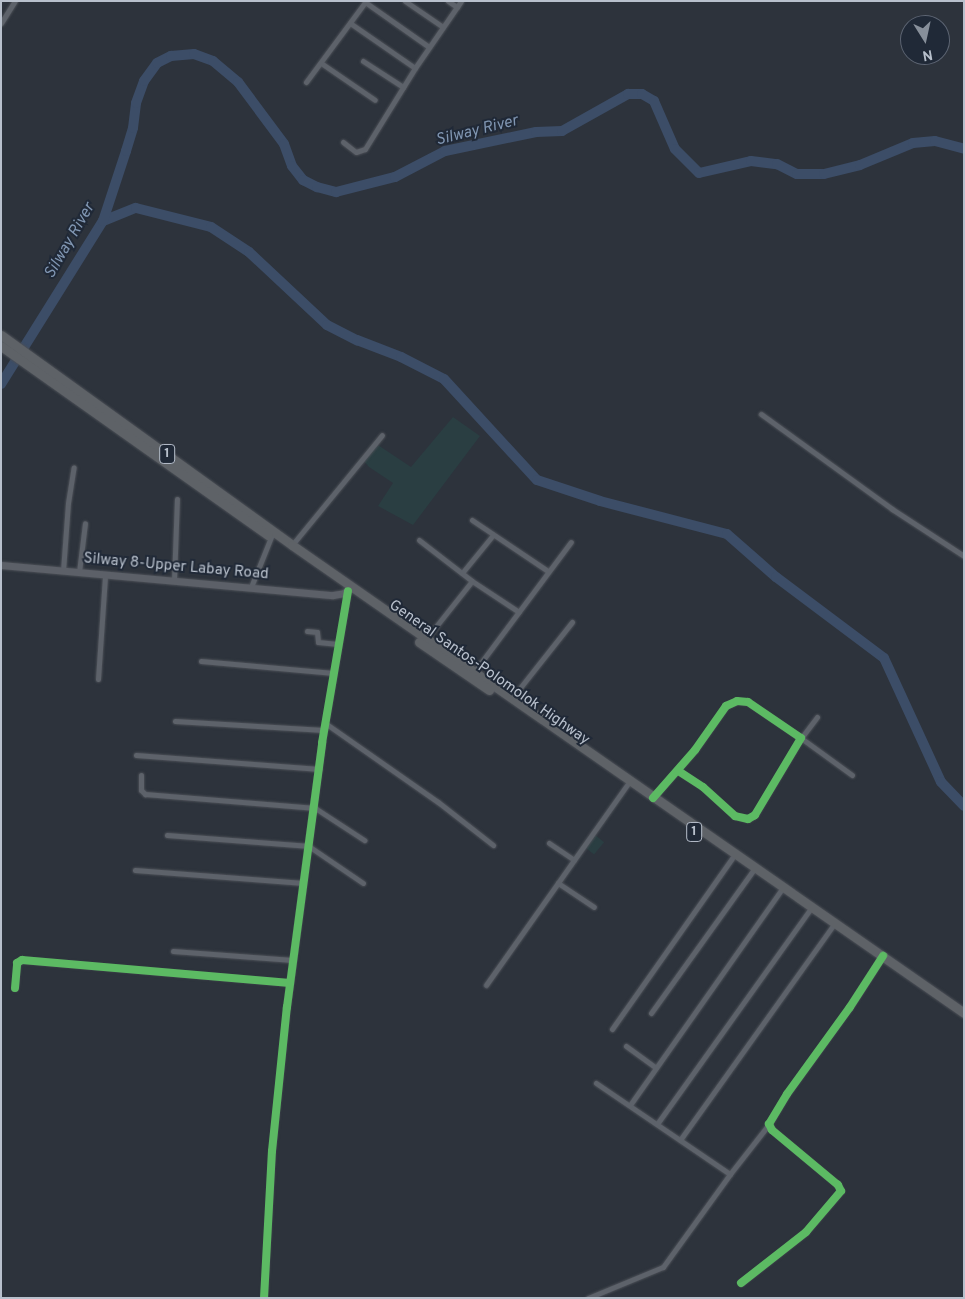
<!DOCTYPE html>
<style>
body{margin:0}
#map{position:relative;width:965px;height:1299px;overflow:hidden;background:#2d333c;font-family:Overpass,sans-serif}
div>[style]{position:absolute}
.green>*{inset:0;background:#2a3e42;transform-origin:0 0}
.river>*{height:10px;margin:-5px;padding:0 5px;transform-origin:5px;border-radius:5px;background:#3c4d67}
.roads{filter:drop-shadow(0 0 1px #4b4f56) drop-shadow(0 0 1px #4b4f56)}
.minor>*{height:5px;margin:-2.5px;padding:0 2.5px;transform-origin:2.5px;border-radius:2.5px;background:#5d626a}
.secondary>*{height:7px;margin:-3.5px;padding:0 3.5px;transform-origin:3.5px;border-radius:3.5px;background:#5c6068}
.trunk>*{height:9px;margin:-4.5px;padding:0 4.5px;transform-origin:4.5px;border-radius:4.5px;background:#5e6267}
.cycleway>*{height:8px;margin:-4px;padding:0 4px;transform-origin:4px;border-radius:4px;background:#5cba63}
span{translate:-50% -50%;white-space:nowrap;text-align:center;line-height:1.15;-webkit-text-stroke:4px #202937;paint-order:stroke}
.shield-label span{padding:1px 4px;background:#202937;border:1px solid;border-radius:4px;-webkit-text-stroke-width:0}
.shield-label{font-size:14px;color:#b8c0cc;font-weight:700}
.street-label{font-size:15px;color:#b8c0cc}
.water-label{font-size:16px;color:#8096b2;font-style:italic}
.frame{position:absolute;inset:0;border:2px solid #b8c0cc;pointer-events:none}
.north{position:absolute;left:900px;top:15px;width:50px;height:50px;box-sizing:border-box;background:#202937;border:1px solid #5d6573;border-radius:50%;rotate:170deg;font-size:14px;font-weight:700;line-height:20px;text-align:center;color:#b8c0cc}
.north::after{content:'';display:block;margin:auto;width:18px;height:22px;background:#878f9a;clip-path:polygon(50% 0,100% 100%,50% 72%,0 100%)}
</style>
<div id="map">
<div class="green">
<div style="clip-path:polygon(453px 417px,480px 436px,413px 525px,378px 506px,393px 483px,369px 467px,362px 459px,375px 443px,411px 467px)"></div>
<div style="left:594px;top:834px;width:13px;height:16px;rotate:39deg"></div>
</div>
<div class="river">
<div style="left:103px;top:221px;width:35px;rotate:-22deg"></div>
<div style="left:136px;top:208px;width:77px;rotate:14.2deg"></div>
<div style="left:211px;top:227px;width:45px;rotate:33.3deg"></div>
<div style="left:249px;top:252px;width:107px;rotate:43.1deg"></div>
<div style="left:327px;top:325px;width:34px;rotate:27deg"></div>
<div style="left:357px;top:340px;width:47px;rotate:21.1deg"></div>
<div style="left:401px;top:357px;width:48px;rotate:27.1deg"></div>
<div style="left:444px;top:379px;width:137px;rotate:47.4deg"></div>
<div style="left:537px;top:480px;width:66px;rotate:18.4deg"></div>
<div style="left:600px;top:501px;width:131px;rotate:14.6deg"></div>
<div style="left:727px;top:534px;width:65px;rotate:41.3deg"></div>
<div style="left:776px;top:577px;width:135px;rotate:36.9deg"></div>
<div style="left:884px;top:658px;width:136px;rotate:65.3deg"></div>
<div style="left:941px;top:782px;width:33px;rotate:46deg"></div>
<div style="left:1px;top:384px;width:192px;rotate:-58deg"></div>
<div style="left:103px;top:221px;width:74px;rotate:-71.8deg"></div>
<div style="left:126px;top:151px;width:24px;rotate:-73deg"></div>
<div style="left:133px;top:128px;width:25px;rotate:-83deg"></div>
<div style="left:136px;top:103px;width:23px;rotate:-70deg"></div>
<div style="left:144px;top:81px;width:22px;rotate:-54deg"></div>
<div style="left:157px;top:63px;width:16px;rotate:-27deg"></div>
<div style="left:171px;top:56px;width:23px;rotate:-5deg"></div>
<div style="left:194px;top:54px;width:20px;rotate:20deg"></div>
<div style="left:213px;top:61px;width:33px;rotate:40deg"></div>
<div style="left:238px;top:82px;width:77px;rotate:53.4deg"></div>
<div style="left:284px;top:144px;width:23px;rotate:70deg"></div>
<div style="left:292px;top:166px;width:18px;rotate:52deg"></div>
<div style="left:303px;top:180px;width:16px;rotate:27deg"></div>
<div style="left:317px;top:187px;width:20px;rotate:15deg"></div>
<div style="left:336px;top:192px;width:61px;rotate:-14.3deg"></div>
<div style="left:395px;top:177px;width:56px;rotate:-27.5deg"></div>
<div style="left:445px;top:151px;width:93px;rotate:-11.8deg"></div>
<div style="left:536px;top:132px;width:26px;rotate:-2deg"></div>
<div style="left:562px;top:131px;width:76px;rotate:-29.3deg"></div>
<div style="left:628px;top:94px;width:14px"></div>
<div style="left:642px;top:94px;width:14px;rotate:30deg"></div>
<div style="left:654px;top:101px;width:52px;rotate:66.4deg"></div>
<div style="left:675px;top:149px;width:34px;rotate:45deg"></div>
<div style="left:699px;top:173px;width:53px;rotate:-13deg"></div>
<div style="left:751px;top:161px;width:26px;rotate:7deg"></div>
<div style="left:777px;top:164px;width:22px;rotate:27deg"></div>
<div style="left:797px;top:174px;width:27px"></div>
<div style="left:824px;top:174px;width:37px;rotate:-14deg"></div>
<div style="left:860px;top:165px;width:57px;rotate:-22.5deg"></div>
<div style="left:913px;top:143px;width:22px;rotate:-5deg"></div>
<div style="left:935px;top:141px;width:30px;rotate:15deg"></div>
</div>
<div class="roads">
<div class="minor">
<div style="left:405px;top:1px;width:46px;rotate:34.4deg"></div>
<div style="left:448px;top:1px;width:11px;rotate:34deg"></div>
<div style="left:365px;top:2px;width:78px;rotate:35.1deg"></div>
<div style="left:1px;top:23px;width:26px;rotate:-58deg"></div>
<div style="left:350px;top:23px;width:79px;rotate:34.7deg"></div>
<div style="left:363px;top:61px;width:48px;rotate:33deg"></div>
<div style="left:321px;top:63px;width:65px;rotate:34.4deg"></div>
<div style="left:306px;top:82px;width:101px;rotate:-53.5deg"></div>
<div style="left:343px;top:142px;width:16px;rotate:38deg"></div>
<div style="left:356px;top:152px;width:9px;rotate:-18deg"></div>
<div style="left:365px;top:149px;width:95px;rotate:-58.3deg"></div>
<div style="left:415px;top:68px;width:81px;rotate:-55.5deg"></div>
<div style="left:761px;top:414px;width:162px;rotate:35.9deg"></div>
<div style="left:892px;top:509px;width:86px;rotate:33.1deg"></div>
<div style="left:472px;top:520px;width:92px;rotate:33.9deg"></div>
<div style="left:419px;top:540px;width:67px;rotate:37.7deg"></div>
<div style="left:472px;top:581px;width:56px;rotate:33.4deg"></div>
<div style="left:292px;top:545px;width:142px;rotate:-50.7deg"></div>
<div style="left:63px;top:571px;width:68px;rotate:-85.8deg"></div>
<div style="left:68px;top:503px;width:36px;rotate:-81deg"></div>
<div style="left:79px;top:572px;width:49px;rotate:-83deg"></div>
<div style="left:462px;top:573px;width:49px;rotate:-50.8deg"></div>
<div style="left:174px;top:580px;width:81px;rotate:-87.9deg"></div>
<div style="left:251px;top:587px;width:54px;rotate:-68.2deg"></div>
<div style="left:307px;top:631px;width:10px;rotate:6deg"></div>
<div style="left:317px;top:632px;width:10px;rotate:84deg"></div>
<div style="left:318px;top:642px;width:20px;rotate:6deg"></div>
<div style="left:426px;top:639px;width:74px;rotate:-51.6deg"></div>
<div style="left:201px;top:661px;width:133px;rotate:5.2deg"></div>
<div style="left:474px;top:672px;width:162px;rotate:-53.3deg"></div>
<div style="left:98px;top:679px;width:104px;rotate:-86.1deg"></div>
<div style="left:512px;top:698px;width:97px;rotate:-51.7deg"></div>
<div style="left:817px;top:717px;width:26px;rotate:127deg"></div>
<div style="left:801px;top:738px;width:63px;rotate:36deg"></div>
<div style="left:175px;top:721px;width:149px;rotate:3.5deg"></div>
<div style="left:325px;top:723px;width:138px;rotate:35deg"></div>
<div style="left:438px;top:802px;width:70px;rotate:38deg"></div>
<div style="left:136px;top:755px;width:184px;rotate:4.4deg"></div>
<div style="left:141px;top:775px;width:15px;rotate:90deg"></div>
<div style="left:141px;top:790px;width:6px;rotate:45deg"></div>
<div style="left:145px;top:794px;width:171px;rotate:4.7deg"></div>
<div style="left:653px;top:798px;width:64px;rotate:-48.8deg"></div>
<div style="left:695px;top:750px;width:54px;rotate:-54.8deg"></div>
<div style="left:726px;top:706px;width:12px;rotate:-24deg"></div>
<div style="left:737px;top:701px;width:11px;rotate:5deg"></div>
<div style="left:748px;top:702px;width:64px;rotate:34.2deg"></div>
<div style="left:801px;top:738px;width:90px;rotate:120.9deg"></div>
<div style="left:755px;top:815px;width:8px;rotate:150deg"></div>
<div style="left:748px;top:819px;width:13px;rotate:-167deg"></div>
<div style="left:735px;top:816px;width:43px;rotate:-137.8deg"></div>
<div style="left:703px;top:787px;width:30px;rotate:-147deg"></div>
<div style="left:315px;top:808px;width:59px;rotate:33.1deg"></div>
<div style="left:167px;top:835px;width:143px;rotate:4.4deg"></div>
<div style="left:549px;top:843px;width:30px;rotate:34deg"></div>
<div style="left:574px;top:860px;width:28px;rotate:125deg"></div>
<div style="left:558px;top:883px;width:43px;rotate:33.7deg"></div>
<div style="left:310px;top:847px;width:64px;rotate:34.2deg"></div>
<div style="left:574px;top:860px;width:92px;rotate:-54.8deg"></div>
<div style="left:135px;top:870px;width:169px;rotate:4.4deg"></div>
<div style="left:173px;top:951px;width:120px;rotate:4.3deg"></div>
<div style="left:486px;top:985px;width:125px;rotate:-54.8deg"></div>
<div style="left:15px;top:988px;width:25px;rotate:-85deg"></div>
<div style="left:17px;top:963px;width:6px;rotate:-31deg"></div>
<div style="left:22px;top:960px;width:269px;rotate:4.9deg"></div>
<div style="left:651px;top:1013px;width:178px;rotate:-54.4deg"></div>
<div style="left:612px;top:1029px;width:209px;rotate:-54.9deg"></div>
<div style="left:626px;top:1046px;width:37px;rotate:36deg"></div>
<div style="left:596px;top:1083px;width:162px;rotate:34.2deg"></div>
<div style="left:630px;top:1105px;width:266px;rotate:-54.9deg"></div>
<div style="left:657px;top:1124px;width:267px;rotate:-54.5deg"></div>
<div style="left:680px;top:1140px;width:267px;rotate:-54.5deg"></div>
<div style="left:741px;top:1283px;width:83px;rotate:-38.1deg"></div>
<div style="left:806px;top:1232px;width:54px;rotate:-49.5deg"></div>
<div style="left:841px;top:1191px;width:7px;rotate:-117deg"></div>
<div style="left:838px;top:1185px;width:86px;rotate:-140.2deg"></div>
<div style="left:772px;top:1130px;width:7px;rotate:-117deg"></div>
<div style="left:769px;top:1124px;width:35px;rotate:-59deg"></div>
<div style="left:787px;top:1094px;width:107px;rotate:-54.1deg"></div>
<div style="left:850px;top:1007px;width:61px;rotate:-57.1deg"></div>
<div style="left:264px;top:1298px;width:147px;rotate:-86.9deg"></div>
<div style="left:272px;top:1151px;width:145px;rotate:-84.1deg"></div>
<div style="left:287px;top:1007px;width:266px;rotate:-82.4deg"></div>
<div style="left:322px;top:743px;width:154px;rotate:-80.3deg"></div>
<div style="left:588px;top:1298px;width:81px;rotate:-22.5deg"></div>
<div style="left:663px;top:1267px;width:115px;rotate:-54.2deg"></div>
<div style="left:730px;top:1174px;width:63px;rotate:-52deg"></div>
</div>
<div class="secondary">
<div style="left:1px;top:565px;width:333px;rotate:5.2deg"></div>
<div style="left:333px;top:595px;width:11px;rotate:-10deg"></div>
<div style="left:344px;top:593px;width:9px;rotate:-41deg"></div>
</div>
<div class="trunk">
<div style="left:1px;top:335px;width:359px;rotate:35.8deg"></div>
<div style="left:292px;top:545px;width:819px;rotate:34.85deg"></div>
<div style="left:1px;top:346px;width:327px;rotate:35.3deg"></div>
<div style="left:419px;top:642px;width:85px;rotate:34.4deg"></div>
</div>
</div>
<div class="cycleway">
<div style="left:653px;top:798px;width:64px;rotate:-48.8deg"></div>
<div style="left:695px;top:750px;width:54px;rotate:-54.8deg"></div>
<div style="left:726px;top:706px;width:12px;rotate:-24deg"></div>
<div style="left:737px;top:701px;width:11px;rotate:5deg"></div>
<div style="left:748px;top:702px;width:64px;rotate:34.2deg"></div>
<div style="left:801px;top:738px;width:90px;rotate:120.9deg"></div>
<div style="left:755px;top:815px;width:8px;rotate:150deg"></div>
<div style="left:748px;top:819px;width:13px;rotate:-167deg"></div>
<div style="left:735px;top:816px;width:43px;rotate:-137.8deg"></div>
<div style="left:703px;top:787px;width:30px;rotate:-147deg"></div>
<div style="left:15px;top:988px;width:25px;rotate:-85deg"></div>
<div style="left:17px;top:963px;width:6px;rotate:-31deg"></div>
<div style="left:22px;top:960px;width:269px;rotate:4.9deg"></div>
<div style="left:741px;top:1283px;width:83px;rotate:-38.1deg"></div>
<div style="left:806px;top:1232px;width:54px;rotate:-49.5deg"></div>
<div style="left:841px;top:1191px;width:7px;rotate:-117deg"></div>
<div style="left:838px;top:1185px;width:86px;rotate:-140.2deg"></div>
<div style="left:772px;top:1130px;width:7px;rotate:-117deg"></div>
<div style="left:769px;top:1124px;width:35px;rotate:-59deg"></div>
<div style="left:787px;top:1094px;width:107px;rotate:-54.1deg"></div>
<div style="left:850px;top:1007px;width:61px;rotate:-57.1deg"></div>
<div style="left:264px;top:1298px;width:147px;rotate:-86.9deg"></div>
<div style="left:272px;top:1151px;width:145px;rotate:-84.1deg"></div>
<div style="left:287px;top:1007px;width:266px;rotate:-82.4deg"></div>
<div style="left:322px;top:743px;width:154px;rotate:-80.3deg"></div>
</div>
<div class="shield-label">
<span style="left:167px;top:454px">1</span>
<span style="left:694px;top:832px">1</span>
</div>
<div class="street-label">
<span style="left:176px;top:567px;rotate:5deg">Silway 8-Upper Labay Road</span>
<span style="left:489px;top:673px;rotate:35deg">General Santos-Polomolok Highway</span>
</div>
<div class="water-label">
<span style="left:477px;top:131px;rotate:-14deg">Silway River</span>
<span style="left:70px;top:241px;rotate:-60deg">Silway River</span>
</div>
<div class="frame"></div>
<div class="north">N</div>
</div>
